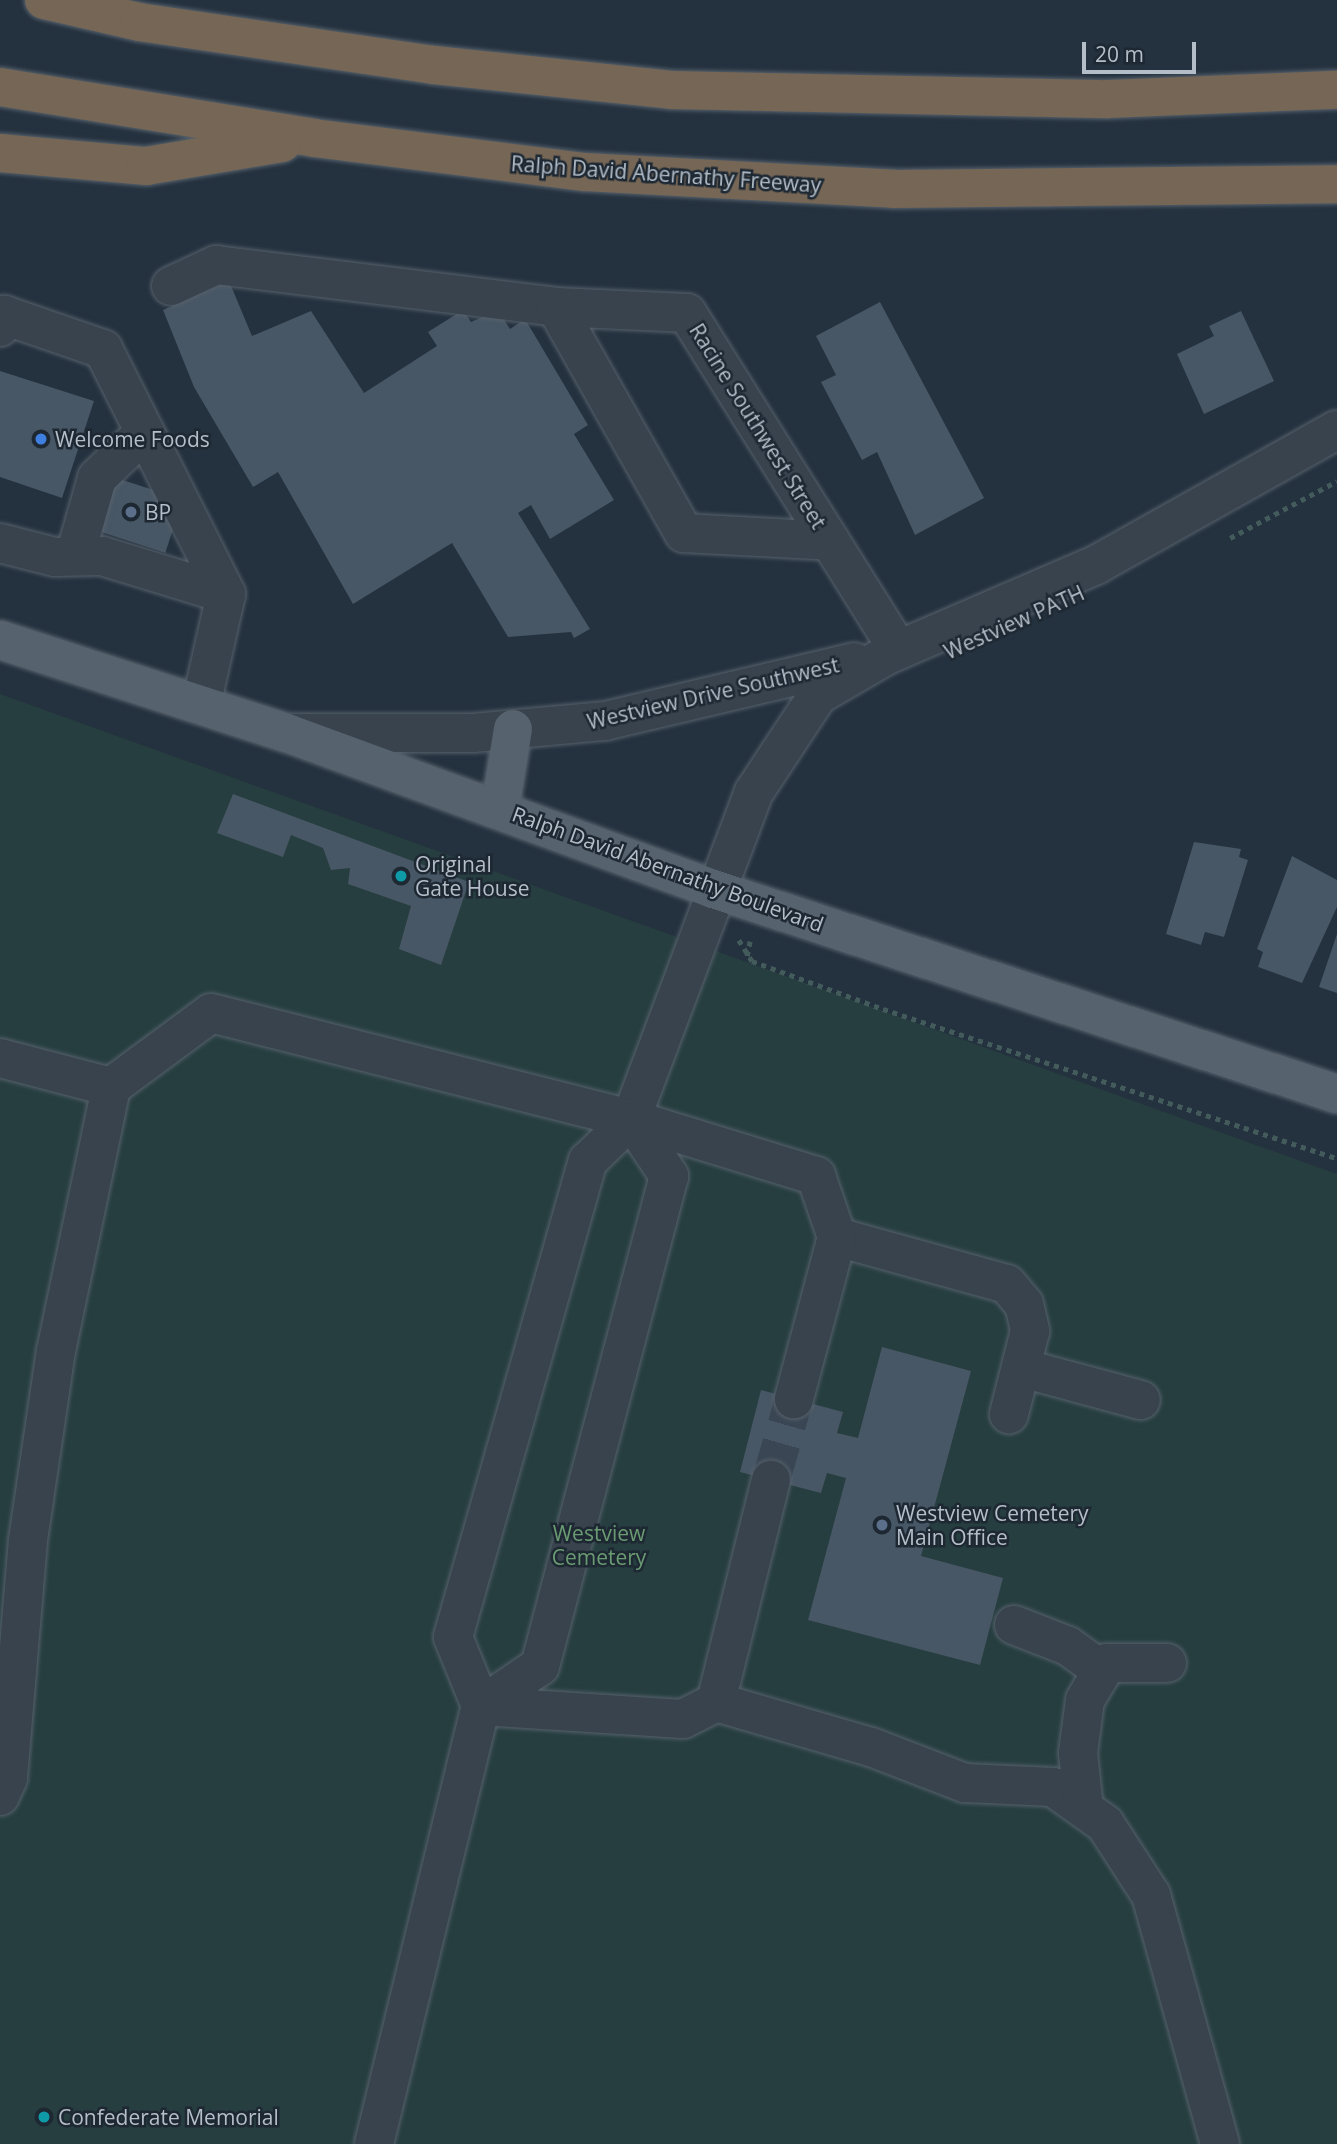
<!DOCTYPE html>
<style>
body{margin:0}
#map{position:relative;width:1337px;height:2144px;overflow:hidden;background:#24313e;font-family:"Open Sans",sans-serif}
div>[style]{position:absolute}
.green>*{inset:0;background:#263e3f}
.building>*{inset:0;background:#485765;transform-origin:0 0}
.minor-tunnel>*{height:38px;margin-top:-19px;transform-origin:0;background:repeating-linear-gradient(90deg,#3a4653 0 38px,transparent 0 57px)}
.path>*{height:4.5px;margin-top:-2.25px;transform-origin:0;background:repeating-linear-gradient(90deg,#445b5c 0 5px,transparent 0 10px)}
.roads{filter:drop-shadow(0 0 2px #56616c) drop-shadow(0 0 2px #56616c)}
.minor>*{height:38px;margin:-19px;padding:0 19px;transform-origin:19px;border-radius:19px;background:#38434e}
.major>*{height:38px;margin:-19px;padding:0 19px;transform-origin:19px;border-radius:19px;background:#56626e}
.highway>*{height:38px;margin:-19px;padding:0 19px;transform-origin:19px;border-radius:19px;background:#756655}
.dots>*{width:19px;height:19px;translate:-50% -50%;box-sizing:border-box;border:4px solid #1d2833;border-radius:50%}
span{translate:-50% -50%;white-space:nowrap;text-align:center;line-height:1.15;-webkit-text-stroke:5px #1d2833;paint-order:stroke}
.street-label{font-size:21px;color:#b4bec9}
.poi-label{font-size:21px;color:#b4bec9}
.left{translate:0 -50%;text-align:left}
.park-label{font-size:21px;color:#6a9b72}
.scale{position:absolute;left:1082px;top:42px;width:114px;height:32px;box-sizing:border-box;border:4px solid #b4bec9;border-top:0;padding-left:9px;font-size:21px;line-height:24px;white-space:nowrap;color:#b4bec9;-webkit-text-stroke:5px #1d2833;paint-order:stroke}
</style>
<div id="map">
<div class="green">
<div style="clip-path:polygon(0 694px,1337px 1174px,1337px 2144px,0 2144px)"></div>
</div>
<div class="building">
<div style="clip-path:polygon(229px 281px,252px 336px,311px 311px,364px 393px,437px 346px,428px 332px,463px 310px,471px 322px,498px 310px,510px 329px,525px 319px,588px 425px,574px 434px,614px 500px,550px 539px,531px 505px,518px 513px,590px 629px,574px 638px,571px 632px,508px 637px,452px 543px,353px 604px,278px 472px,253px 487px,194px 387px,163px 310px)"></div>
<div style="clip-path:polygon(880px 302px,984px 498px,915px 535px,877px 452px,862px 460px,821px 382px,836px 375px,816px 336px)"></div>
<div style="clip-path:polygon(1241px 311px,1274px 381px,1204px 414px,1177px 354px,1214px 336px,1209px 326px)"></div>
<div style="clip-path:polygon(0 371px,94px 401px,62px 498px,0 477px)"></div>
<div style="left:98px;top:472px;width:89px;height:56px;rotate:18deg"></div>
<div style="clip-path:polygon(233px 794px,469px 882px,441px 965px,399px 949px,411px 906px,348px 884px,350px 868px,331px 870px,323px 848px,291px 835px,283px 857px,217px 833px)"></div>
<div style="clip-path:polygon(1194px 842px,1241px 849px,1239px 857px,1248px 860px,1224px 937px,1205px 932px,1201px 945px,1166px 934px)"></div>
<div style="clip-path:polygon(1292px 856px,1337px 880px,1337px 907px,1302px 983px,1258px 967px,1263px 952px,1257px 949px)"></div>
<div style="clip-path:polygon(1337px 934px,1337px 993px,1319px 987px)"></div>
<div style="clip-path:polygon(882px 1347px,971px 1371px,921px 1556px,1003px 1578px,980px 1665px,808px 1620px,846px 1478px,827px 1473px,821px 1493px,740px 1472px,761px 1390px,843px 1412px,837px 1433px,858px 1438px)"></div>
</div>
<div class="minor-tunnel">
<div style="left:771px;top:1480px;width:84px;rotate:-74.1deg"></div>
</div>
<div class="path">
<div style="left:1230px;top:538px;width:121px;rotate:-28deg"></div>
<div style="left:739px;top:940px;width:25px;rotate:58deg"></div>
<div style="left:752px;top:961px;width:140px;rotate:20.1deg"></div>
<div style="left:883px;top:1009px;width:478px;rotate:18.2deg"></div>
<div style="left:747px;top:956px;width:15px;rotate:-79deg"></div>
</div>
<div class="roads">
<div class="minor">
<div style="left:171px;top:286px;width:50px;rotate:-25deg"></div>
<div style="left:216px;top:265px;width:343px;rotate:7deg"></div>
<div style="left:556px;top:307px;width:260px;rotate:60.5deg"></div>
<div style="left:684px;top:533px;width:146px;rotate:3.1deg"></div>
<div style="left:556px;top:307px;width:131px;rotate:2.6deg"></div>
<div style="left:687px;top:313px;width:398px;rotate:57.9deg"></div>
<div style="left:0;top:327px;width:13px;rotate:-72deg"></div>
<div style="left:4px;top:315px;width:105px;rotate:19deg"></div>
<div style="left:103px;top:349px;width:274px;rotate:63.3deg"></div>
<div style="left:226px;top:594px;width:114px;rotate:102.7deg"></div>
<div style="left:0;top:543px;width:57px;rotate:14.3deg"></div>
<div style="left:55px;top:557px;width:47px;rotate:-1.2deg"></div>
<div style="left:102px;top:556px;width:130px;rotate:17deg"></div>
<div style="left:75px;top:556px;width:81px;rotate:-74.2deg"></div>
<div style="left:97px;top:478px;width:66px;rotate:-43.8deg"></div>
<div style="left:291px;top:733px;width:182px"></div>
<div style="left:473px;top:733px;width:133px;rotate:-5.2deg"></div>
<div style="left:605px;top:721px;width:256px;rotate:-13.3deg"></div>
<div style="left:0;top:1058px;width:115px;rotate:14.6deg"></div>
<div style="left:631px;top:1119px;width:69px;rotate:56.3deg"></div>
<div style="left:669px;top:1176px;width:507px;rotate:104.75deg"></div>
<div style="left:540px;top:1666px;width:71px;rotate:145.9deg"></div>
<div style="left:481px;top:1706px;width:74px;rotate:-112.1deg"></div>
<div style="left:453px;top:1637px;width:495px;rotate:-74.2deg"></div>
<div style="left:588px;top:1161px;width:60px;rotate:-44.3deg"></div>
<div style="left:631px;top:1119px;width:349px;rotate:-69.4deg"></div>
<div style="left:754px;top:792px;width:116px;rotate:-56.6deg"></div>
<div style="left:818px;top:695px;width:80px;rotate:-30.1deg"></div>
<div style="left:887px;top:655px;width:228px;rotate:-23.3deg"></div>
<div style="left:1096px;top:565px;width:276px;rotate:-29.3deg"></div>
<div style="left:837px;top:1237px;width:176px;rotate:15.5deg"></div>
<div style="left:1007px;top:1284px;width:26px;rotate:50deg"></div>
<div style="left:1024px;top:1304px;width:28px;rotate:77deg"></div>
<div style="left:1030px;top:1331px;width:86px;rotate:104.2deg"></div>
<div style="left:1022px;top:1368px;width:123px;rotate:15.1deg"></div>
<div style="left:1014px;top:1625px;width:58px;rotate:21.3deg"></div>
<div style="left:1068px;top:1646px;width:31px;rotate:36deg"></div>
<div style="left:1093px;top:1664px;width:15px;rotate:70deg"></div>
<div style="left:716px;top:1702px;width:161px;rotate:16.2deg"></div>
<div style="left:871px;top:1747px;width:101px;rotate:21deg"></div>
<div style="left:965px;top:1783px;width:88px;rotate:2.6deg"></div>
<div style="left:1053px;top:1787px;width:64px;rotate:35.4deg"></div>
<div style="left:1105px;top:1824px;width:85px;rotate:57.1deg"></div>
<div style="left:1151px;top:1895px;width:258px;rotate:74.5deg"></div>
<div style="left:0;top:1796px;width:20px;rotate:-66deg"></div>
<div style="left:8px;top:1778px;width:239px;rotate:-85.2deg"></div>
<div style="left:28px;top:1540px;width:191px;rotate:-81.6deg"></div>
<div style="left:56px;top:1351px;width:270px;rotate:-78.2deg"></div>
<div style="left:111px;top:1087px;width:124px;rotate:-36.5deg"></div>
<div style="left:211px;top:1013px;width:433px;rotate:14.2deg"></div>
<div style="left:631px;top:1119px;width:194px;rotate:17.1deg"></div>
<div style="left:816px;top:1176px;width:65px;rotate:71deg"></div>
<div style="left:837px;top:1237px;width:168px;rotate:104.9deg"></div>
<div style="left:1084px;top:1809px;width:56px;rotate:-96.1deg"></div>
<div style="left:1078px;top:1753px;width:53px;rotate:-82.5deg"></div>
<div style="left:1085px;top:1700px;width:43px;rotate:-59.3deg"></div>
<div style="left:1107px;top:1663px;width:60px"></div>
<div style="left:374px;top:2144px;width:451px;rotate:-76.3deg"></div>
<div style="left:481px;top:1706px;width:202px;rotate:3.7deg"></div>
<div style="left:683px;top:1719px;width:37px;rotate:-27deg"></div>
<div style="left:716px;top:1702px;width:229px;rotate:-76.1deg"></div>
</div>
<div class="major">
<div style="left:0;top:640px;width:302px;rotate:18deg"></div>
<div style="left:287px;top:733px;width:454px;rotate:20.1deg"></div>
<div style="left:713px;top:889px;width:657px;rotate:18.19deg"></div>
<div style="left:500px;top:809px;width:81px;rotate:-80.8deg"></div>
</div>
<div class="highway">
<div style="left:44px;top:0;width:98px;rotate:13deg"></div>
<div style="left:139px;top:22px;width:298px;rotate:8.3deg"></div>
<div style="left:434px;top:65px;width:239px;rotate:6deg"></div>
<div style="left:672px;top:90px;width:436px;rotate:1.2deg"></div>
<div style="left:1108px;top:99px;width:229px;rotate:-2.3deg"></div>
<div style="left:0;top:87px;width:318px;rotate:9.2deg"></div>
<div style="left:314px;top:138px;width:273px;rotate:7.2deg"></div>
<div style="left:585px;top:172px;width:309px;rotate:3.1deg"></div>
<div style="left:894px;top:189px;width:443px;rotate:-0.6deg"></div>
<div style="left:0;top:153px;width:147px;rotate:5.1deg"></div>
<div style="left:146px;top:166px;width:138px;rotate:-9.6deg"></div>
</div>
</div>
<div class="dots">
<div style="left:41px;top:439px;background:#3f7fe0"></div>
<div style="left:131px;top:512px;background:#5c6f8a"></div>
<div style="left:401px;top:876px;background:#0f9aa8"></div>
<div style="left:882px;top:1525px;background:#5c6f8a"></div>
<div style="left:44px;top:2117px;background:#0f9aa8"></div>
</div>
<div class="street-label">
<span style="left:666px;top:174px;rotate:4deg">Ralph David Abernathy Freeway</span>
<span style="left:758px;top:426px;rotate:58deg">Racine Southwest Street</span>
<span style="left:1014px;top:622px;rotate:-24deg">Westview PATH</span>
<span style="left:713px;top:693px;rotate:-13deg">Westview Drive Southwest</span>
<span style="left:668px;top:869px;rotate:20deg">Ralph David Abernathy Boulevard</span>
</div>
<div class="poi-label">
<span class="left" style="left:55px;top:439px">Welcome Foods</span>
<span class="left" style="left:145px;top:512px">BP</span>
<span class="left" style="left:415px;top:876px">Original<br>Gate House</span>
<span class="left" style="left:896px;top:1525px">Westview Cemetery<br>Main Office</span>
<span class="left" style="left:58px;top:2117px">Confederate Memorial</span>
</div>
<div class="park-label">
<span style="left:599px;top:1545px">Westview<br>Cemetery</span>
</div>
<div class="scale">20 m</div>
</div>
